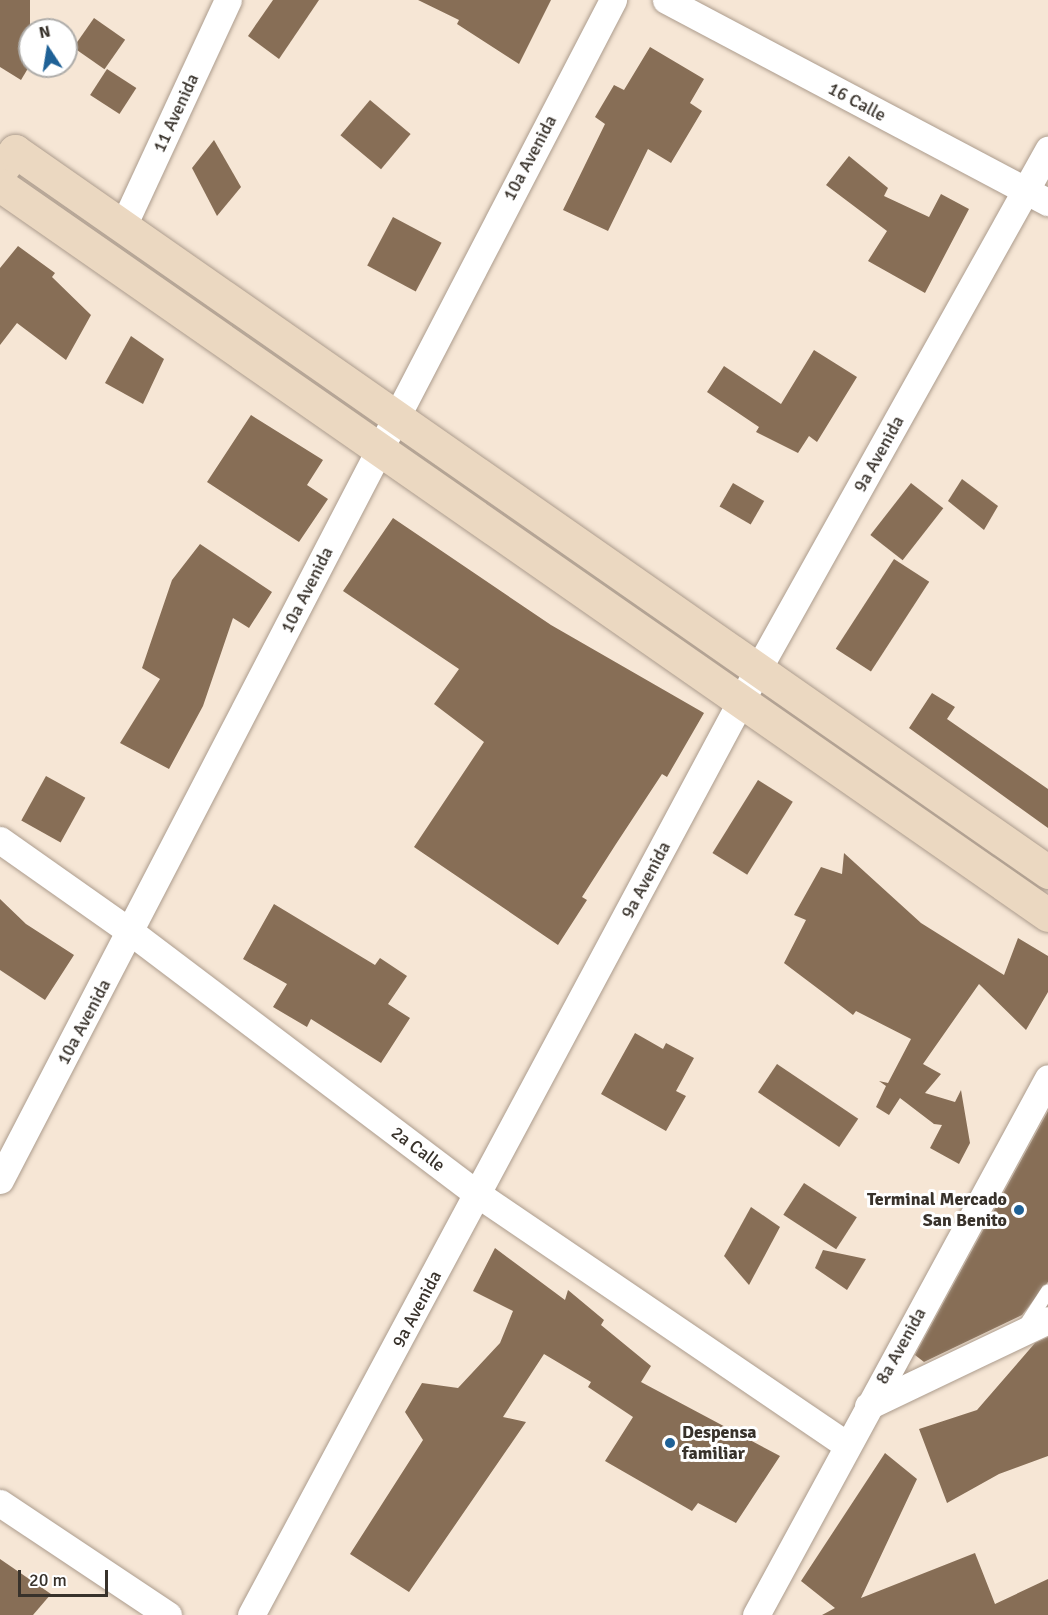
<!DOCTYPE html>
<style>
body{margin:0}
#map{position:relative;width:1048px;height:1615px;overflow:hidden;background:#f6e6d5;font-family:Signika,sans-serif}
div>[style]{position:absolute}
.building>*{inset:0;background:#876e56;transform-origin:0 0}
.roads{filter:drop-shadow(0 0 2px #ac9c8d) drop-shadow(0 0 2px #ac9c8d)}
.lane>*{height:14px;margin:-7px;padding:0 7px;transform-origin:7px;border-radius:7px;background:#fff}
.street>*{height:27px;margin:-13.5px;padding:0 13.5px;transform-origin:13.5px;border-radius:13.5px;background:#fff}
.secondary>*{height:33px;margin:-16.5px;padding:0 16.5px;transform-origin:16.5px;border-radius:16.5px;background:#ebd8c1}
.dots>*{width:16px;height:16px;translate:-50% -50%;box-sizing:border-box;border:3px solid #fff;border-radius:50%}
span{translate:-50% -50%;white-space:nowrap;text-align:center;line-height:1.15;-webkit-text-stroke:6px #fff;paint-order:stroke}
.street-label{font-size:18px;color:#38322b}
.poi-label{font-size:18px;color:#38322b;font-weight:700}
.right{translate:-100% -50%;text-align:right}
.left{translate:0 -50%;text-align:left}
.north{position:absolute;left:18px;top:18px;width:60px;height:60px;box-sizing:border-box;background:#fff;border:2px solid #afadaa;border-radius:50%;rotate:348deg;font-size:16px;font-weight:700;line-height:24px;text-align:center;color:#38322b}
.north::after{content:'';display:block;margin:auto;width:21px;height:27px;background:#1f6196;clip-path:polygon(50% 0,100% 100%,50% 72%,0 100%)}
.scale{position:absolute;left:18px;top:1570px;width:90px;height:27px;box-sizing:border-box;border:3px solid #38322b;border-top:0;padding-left:8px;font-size:18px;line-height:21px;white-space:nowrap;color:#38322b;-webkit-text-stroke:4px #fff;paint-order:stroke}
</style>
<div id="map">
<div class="building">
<div style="clip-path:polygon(0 0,30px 0,30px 65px,21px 80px,0 67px)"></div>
<div style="clip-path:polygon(273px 0,319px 0,279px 59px,248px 36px)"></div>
<div style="clip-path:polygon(418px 0,551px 0,519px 64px,457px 24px,459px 20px)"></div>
<div style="left:94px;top:18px;width:38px;height:36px;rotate:35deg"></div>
<div style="clip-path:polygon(650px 47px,704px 79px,690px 103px,702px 111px,671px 163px,648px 149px,608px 231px,563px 210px,605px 124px,595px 117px,614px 85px,624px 90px)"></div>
<div style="left:107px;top:69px;width:35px;height:31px;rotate:33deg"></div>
<div style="left:370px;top:100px;width:53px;height:46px;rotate:40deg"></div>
<div style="clip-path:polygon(214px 140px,241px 187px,217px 216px,192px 168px)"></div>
<div style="clip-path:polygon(849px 156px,888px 188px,884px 196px,929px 217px,941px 194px,969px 209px,925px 293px,868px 261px,887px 231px,826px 185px)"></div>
<div style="left:393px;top:217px;width:55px;height:55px;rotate:28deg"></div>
<div style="clip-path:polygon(18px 246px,55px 273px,52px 277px,91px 315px,66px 360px,17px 323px,0 345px,0 268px)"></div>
<div style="clip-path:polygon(131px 336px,164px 359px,143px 404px,105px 383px)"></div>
<div style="clip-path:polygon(814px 350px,857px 377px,817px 442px,809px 436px,798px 453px,756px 432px,759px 427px,707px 392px,724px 366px,781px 404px)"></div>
<div style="clip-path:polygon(251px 415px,323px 460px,307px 485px,328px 499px,299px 542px,207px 482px)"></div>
<div style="clip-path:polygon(962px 479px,998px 506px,984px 530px,948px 501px)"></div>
<div style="left:733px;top:483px;width:36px;height:27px;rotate:30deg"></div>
<div style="left:911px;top:483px;width:41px;height:66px;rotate:38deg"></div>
<div style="clip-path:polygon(393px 518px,551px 625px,704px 713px,667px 777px,662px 774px,616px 844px,582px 897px,587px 900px,558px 945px,414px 847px,484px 742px,434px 704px,459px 669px,343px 591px)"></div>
<div style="clip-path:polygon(200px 544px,272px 592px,249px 628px,233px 618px,203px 706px,169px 769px,120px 743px,160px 679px,142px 668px,172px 580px)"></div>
<div style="left:894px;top:559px;width:42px;height:107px;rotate:33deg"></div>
<div style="clip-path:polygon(932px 693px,955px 707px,947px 719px,1048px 789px,1048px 828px,909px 728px)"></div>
<div style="left:46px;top:776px;width:45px;height:51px;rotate:29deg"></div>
<div style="left:758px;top:780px;width:41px;height:86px;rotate:32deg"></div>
<div style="clip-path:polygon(844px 853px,921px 923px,1004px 975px,1018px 938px,1048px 956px,1048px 992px,1026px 1030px,979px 984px,923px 1064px,941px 1074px,925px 1093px,955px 1102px,961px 1090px,970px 1143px,959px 1164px,930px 1148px,942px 1125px,934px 1124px,900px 1098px,889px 1115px,876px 1107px,886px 1086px,879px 1081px,888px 1083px,911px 1039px,856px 1011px,853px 1015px,784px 963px,806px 920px,794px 915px,821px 867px,842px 874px)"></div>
<div style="clip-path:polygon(0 899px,26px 924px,74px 955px,45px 1000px,0 970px)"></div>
<div style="clip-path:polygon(274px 904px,375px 965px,380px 958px,407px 976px,388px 1004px,410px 1018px,381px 1063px,311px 1019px,307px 1027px,273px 1007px,287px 984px,243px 959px)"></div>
<div style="clip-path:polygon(635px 1033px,663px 1049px,666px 1043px,694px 1058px,676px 1091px,686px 1096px,666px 1131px,601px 1094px)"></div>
<div style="left:777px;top:1064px;width:98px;height:34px;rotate:34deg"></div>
<div style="clip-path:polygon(1048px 1111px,1048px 1282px,1022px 1315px,924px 1362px,915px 1355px)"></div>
<div style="left:804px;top:1183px;width:63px;height:38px;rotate:33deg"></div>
<div style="clip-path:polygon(751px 1207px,780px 1227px,749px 1285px,724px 1256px)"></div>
<div style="clip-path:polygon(495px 1248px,565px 1300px,568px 1290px,604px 1320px,601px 1325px,651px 1366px,641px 1382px,780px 1456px,736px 1523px,698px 1503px,692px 1511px,605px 1461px,633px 1417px,588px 1387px,591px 1382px,544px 1354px,503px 1417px,526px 1422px,409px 1592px,350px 1554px,423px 1440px,405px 1412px,422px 1383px,458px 1388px,500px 1343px,513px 1311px,473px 1291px)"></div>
<div style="clip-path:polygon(823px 1250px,866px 1259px,847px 1290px,815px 1268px)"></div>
<div style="clip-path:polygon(1048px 1337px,1048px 1456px,999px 1474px,947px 1503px,919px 1429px,977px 1410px,1035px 1343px)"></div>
<div style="clip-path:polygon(885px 1453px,917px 1479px,861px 1598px,975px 1553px,995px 1604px,1048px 1579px,1048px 1615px,822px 1615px,835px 1608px,801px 1581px)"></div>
<div style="clip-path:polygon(0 1559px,51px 1594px,33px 1615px,0 1615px)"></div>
</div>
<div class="roads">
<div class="lane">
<div style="left:1026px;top:1325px;width:40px;rotate:-57.1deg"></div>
</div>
<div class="street">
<div style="left:666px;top:0;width:432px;rotate:27.9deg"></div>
<div style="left:123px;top:226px;width:249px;rotate:-65.1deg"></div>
<div style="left:0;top:840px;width:161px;rotate:35.2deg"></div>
<div style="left:132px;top:933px;width:435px;rotate:37.1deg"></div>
<div style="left:479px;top:1195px;width:445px;rotate:34.2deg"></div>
<div style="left:0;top:1180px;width:1330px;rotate:-62.55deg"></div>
<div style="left:868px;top:1406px;width:199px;rotate:-25.5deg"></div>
<div style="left:0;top:1503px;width:202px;rotate:33.7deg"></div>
<div style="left:251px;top:1615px;width:1073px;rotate:-61.81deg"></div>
<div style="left:758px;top:669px;width:595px;rotate:-60.8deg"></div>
<div style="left:756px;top:1615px;width:611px;rotate:-61.46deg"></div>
</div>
<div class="secondary">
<div style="left:0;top:171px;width:25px;rotate:-53deg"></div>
<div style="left:15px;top:151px;width:1260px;rotate:34.91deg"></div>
<div style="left:0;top:185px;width:1277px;rotate:34.86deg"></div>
</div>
</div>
<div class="dots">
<div style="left:1019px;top:1210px;background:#1f6196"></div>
<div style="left:670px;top:1443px;background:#1f6196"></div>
</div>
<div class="street-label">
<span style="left:857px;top:102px;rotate:28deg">16 Calle</span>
<span style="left:176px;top:113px;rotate:-65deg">11 Avenida</span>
<span style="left:530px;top:158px;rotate:-62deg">10a Avenida</span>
<span style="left:879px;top:454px;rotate:-61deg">9a Avenida</span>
<span style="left:307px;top:590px;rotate:-63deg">10a Avenida</span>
<span style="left:646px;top:880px;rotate:-62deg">9a Avenida</span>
<span style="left:84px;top:1022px;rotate:-62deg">10a Avenida</span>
<span style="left:418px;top:1149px;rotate:37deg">2a Calle</span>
<span style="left:417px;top:1309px;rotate:-62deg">9a Avenida</span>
<span style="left:901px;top:1346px;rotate:-61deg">8a Avenida</span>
</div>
<div class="poi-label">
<span class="right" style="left:1007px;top:1210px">Terminal Mercado<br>San Benito</span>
<span class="left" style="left:682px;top:1443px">Despensa<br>familiar</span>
</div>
<div class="north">N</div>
<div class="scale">20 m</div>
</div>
